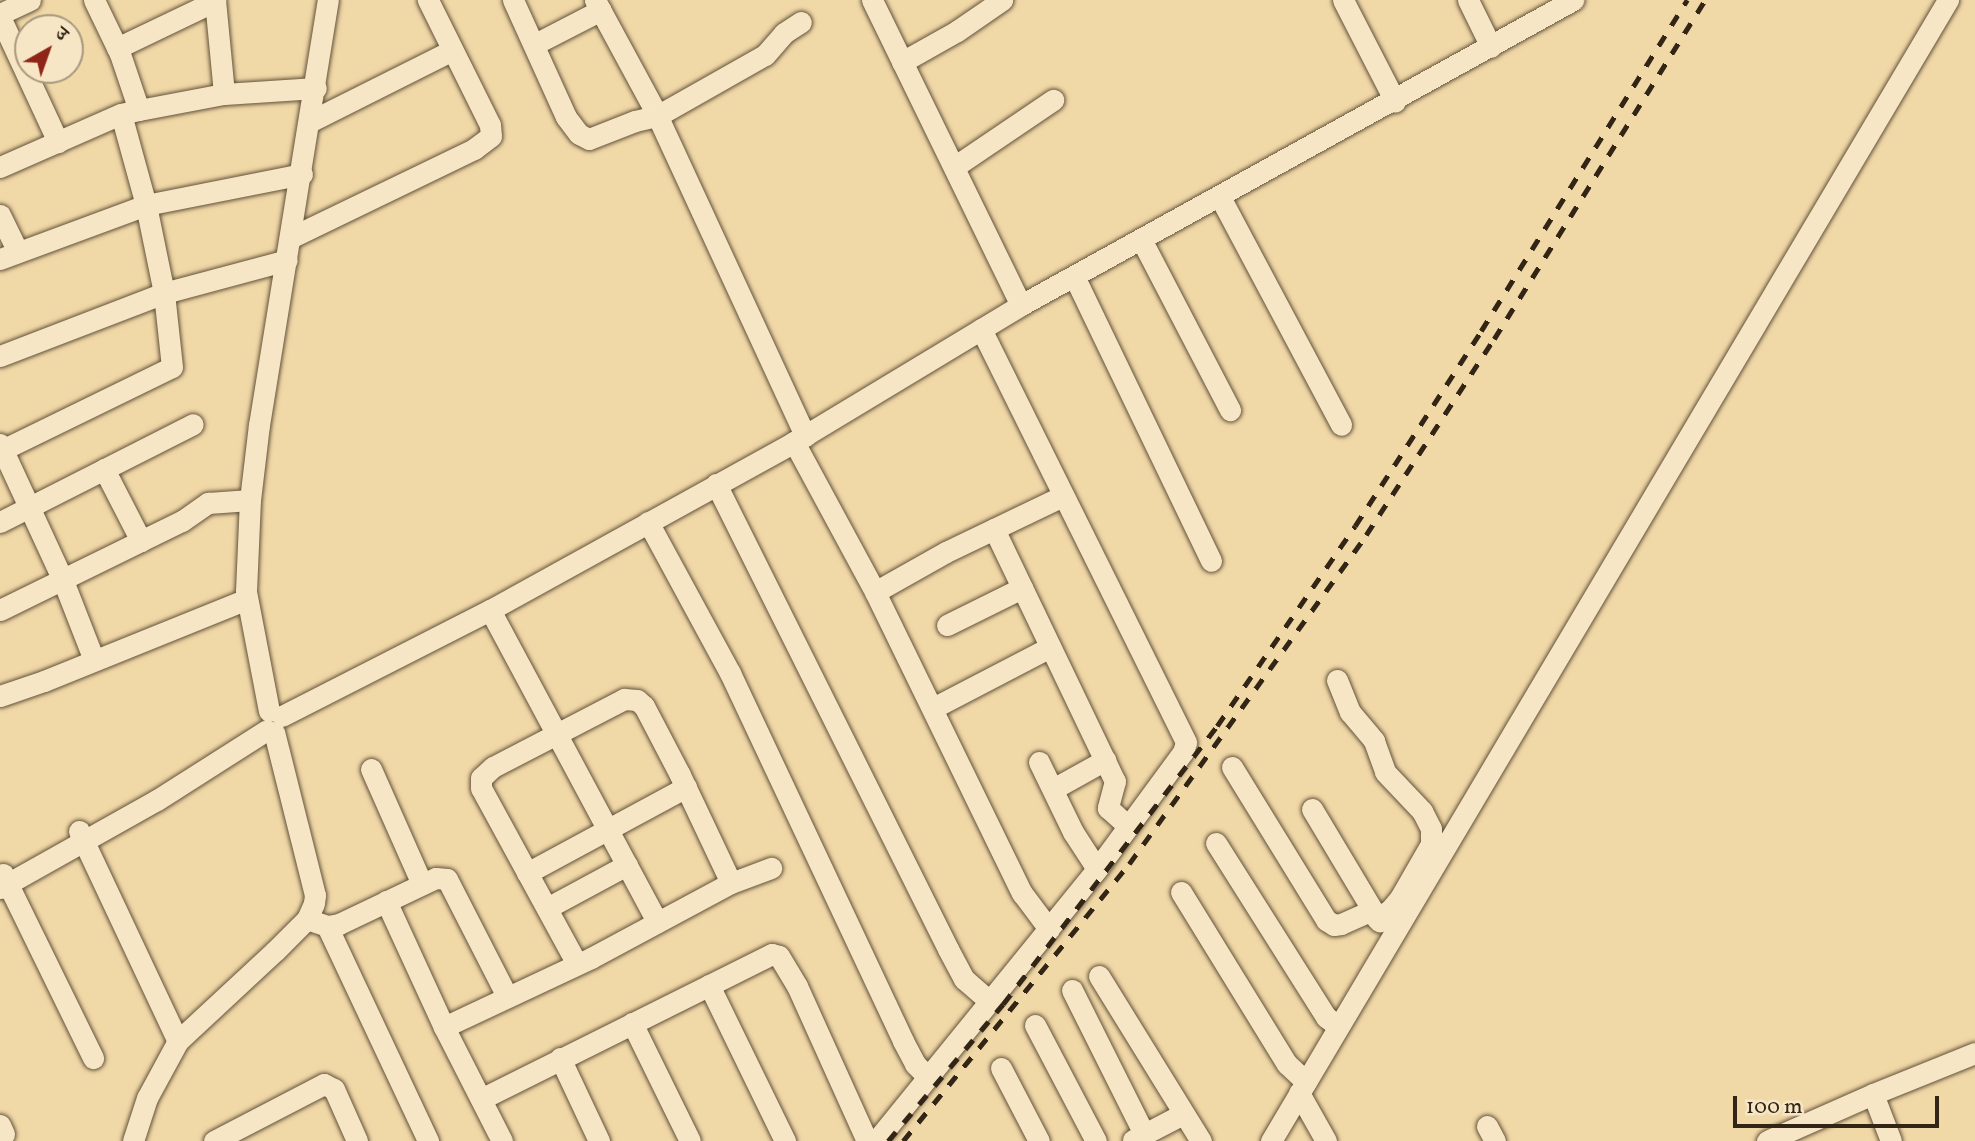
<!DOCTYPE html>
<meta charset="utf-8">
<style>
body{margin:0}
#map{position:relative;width:1975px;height:1141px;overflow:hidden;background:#f1d8a7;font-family:Vollkorn,"Noto Serif Devanagari",serif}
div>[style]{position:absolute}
.roads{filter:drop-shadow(0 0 2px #62523a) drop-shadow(0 0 2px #62523a)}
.minor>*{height:21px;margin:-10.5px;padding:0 10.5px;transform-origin:10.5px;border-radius:10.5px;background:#f6e6c6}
.rail>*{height:4.5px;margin-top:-2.25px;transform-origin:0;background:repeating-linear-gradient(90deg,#322515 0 12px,transparent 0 24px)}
span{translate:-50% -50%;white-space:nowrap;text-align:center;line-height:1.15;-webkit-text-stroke:5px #f6e6c6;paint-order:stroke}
.north{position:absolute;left:14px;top:14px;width:70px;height:70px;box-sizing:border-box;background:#f6e6c6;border:2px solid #a8997f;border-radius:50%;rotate:40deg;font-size:19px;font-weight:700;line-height:28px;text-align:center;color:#322515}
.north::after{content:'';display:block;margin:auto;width:24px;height:32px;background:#8f2418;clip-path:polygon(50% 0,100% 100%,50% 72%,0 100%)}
.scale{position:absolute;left:1733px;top:1096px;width:206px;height:32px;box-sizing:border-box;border:4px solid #322515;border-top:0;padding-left:9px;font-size:21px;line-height:24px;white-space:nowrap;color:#322515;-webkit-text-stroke:5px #f6e6c6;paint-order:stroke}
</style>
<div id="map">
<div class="roads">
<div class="minor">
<div style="left:94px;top:0;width:60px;rotate:64.3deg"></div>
<div style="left:120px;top:54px;width:59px;rotate:71.3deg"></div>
<div style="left:215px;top:0;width:94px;rotate:84.5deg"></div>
<div style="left:513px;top:0;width:128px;rotate:65.6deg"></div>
<div style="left:566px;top:117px;width:21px;rotate:53deg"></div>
<div style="left:579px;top:134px;width:11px;rotate:27deg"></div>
<div style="left:589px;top:139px;width:49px;rotate:-21.4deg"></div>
<div style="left:635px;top:121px;width:23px;rotate:-13deg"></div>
<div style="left:657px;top:116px;width:124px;rotate:-29.5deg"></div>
<div style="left:765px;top:55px;width:29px;rotate:-49deg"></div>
<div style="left:784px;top:33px;width:20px;rotate:-33deg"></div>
<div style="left:595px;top:0;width:128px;rotate:61.6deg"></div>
<div style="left:656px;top:113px;width:356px;rotate:65.2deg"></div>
<div style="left:872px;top:0;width:339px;rotate:64deg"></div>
<div style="left:1343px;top:0;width:114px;rotate:62.8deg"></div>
<div style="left:1468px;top:0;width:52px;rotate:63.9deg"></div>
<div style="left:0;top:14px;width:33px;rotate:-25deg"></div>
<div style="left:0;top:17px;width:138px;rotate:65.1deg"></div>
<div style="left:535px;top:44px;width:74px;rotate:-27.3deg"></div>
<div style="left:117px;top:48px;width:109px;rotate:-25.6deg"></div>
<div style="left:902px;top:62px;width:63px;rotate:-29.4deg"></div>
<div style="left:957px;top:31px;width:55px;rotate:-34.6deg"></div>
<div style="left:311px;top:121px;width:157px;rotate:-26.6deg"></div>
<div style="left:0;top:167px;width:132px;rotate:-23.7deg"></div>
<div style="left:121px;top:114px;width:18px;rotate:-13deg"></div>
<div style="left:139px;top:110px;width:86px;rotate:-10.7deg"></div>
<div style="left:224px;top:94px;width:92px;rotate:-3.7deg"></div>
<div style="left:954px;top:167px;width:120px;rotate:-34.1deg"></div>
<div style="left:1220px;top:197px;width:258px;rotate:62deg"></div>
<div style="left:0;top:215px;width:41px;rotate:64.1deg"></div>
<div style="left:292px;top:237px;width:202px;rotate:-25.8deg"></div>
<div style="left:474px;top:149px;width:21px;rotate:-37deg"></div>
<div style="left:491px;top:136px;width:11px;rotate:-95deg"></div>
<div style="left:490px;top:125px;width:140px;rotate:-116.4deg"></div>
<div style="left:1141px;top:239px;width:193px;rotate:62.5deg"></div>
<div style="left:0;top:259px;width:156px;rotate:-20.3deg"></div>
<div style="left:146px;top:205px;width:159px;rotate:-11.2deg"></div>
<div style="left:1074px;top:276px;width:316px;rotate:64.3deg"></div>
<div style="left:0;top:356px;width:176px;rotate:-21deg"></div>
<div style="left:164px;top:293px;width:127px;rotate:-15deg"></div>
<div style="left:794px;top:442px;width:170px;rotate:61.6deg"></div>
<div style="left:875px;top:592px;width:335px;rotate:64deg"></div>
<div style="left:1022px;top:893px;width:45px;rotate:53.1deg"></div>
<div style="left:0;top:444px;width:148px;rotate:65.2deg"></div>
<div style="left:62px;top:578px;width:88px;rotate:68.7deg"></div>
<div style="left:0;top:451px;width:191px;rotate:-26deg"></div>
<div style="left:172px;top:367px;width:74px;rotate:-96.2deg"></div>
<div style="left:164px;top:293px;width:90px;rotate:-101.6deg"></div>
<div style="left:146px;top:205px;width:94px;rotate:-105.4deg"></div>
<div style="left:104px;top:469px;width:81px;rotate:62.8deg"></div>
<div style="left:716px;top:484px;width:520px;rotate:63.48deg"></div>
<div style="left:948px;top:949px;width:34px;rotate:62deg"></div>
<div style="left:964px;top:979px;width:33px;rotate:41deg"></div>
<div style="left:0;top:522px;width:216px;rotate:-26.9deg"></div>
<div style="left:648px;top:522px;width:172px;rotate:61.5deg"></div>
<div style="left:730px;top:673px;width:407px;rotate:64.8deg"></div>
<div style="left:903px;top:1041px;width:26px;rotate:62deg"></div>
<div style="left:915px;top:1064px;width:17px;rotate:45deg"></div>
<div style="left:994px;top:529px;width:280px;rotate:64.4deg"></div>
<div style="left:1115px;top:781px;width:28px;rotate:105deg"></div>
<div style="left:1108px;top:808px;width:27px;rotate:42deg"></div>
<div style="left:875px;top:592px;width:81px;rotate:-29.4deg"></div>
<div style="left:946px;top:552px;width:130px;rotate:-25.6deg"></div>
<div style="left:0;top:610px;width:203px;rotate:-26.1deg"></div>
<div style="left:182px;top:521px;width:32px;rotate:-35deg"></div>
<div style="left:208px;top:503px;width:42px;rotate:-4.1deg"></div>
<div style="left:490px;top:610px;width:354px;rotate:61.8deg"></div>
<div style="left:947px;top:625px;width:84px;rotate:-26.3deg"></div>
<div style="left:1337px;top:680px;width:35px;rotate:68deg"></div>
<div style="left:1350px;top:712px;width:38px;rotate:50deg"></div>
<div style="left:1374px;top:741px;width:33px;rotate:70deg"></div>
<div style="left:1385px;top:772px;width:54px;rotate:46.5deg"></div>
<div style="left:1422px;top:811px;width:20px;rotate:63deg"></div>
<div style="left:1431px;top:829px;width:15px;rotate:90deg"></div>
<div style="left:1431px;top:844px;width:62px;rotate:119.9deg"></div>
<div style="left:1400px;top:898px;width:16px;rotate:130deg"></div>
<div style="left:1390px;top:910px;width:16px;rotate:150deg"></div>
<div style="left:0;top:696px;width:46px;rotate:-18.8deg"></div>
<div style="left:44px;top:681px;width:219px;rotate:-22deg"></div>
<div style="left:933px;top:708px;width:132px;rotate:-27.5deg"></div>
<div style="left:269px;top:711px;width:122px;rotate:-100.9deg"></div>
<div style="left:246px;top:591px;width:91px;rotate:-87.5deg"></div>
<div style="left:250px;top:500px;width:76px;rotate:-83.2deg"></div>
<div style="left:259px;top:425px;width:431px;rotate:-80.8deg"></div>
<div style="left:282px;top:716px;width:233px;rotate:-27deg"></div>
<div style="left:490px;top:610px;width:347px;rotate:-28.9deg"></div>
<div style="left:794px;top:442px;width:265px;rotate:-31.1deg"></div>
<div style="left:1021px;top:305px;width:631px;rotate:-28.92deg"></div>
<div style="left:1039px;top:762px;width:78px;rotate:64.1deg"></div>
<div style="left:1073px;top:832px;width:44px;rotate:57deg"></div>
<div style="left:1232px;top:767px;width:180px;rotate:58.4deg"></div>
<div style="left:1326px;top:920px;width:9px;rotate:32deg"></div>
<div style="left:1334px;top:925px;width:7px;rotate:-8deg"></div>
<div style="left:1341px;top:924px;width:32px;rotate:-24deg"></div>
<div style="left:371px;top:769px;width:126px;rotate:66.1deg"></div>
<div style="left:1053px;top:789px;width:60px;rotate:-29.1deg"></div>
<div style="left:1312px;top:809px;width:131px;rotate:59.1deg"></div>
<div style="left:79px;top:831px;width:232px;rotate:64.8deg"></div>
<div style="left:1216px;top:843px;width:206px;rotate:57.7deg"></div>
<div style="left:1326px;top:1017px;width:15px;rotate:37deg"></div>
<div style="left:527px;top:873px;width:181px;rotate:-28.4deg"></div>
<div style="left:3px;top:874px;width:205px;rotate:63.9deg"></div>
<div style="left:0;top:888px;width:180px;rotate:-29.3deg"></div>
<div style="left:157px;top:800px;width:130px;rotate:-32.5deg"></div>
<div style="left:1181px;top:892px;width:202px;rotate:58.4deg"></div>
<div style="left:1287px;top:1064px;width:26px;rotate:43deg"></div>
<div style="left:386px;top:901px;width:139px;rotate:65.3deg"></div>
<div style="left:444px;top:1027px;width:128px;rotate:63deg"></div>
<div style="left:547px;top:908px;width:91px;rotate:-28.3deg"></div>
<div style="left:307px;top:919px;width:21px;rotate:19deg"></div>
<div style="left:327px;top:926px;width:12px;rotate:-9deg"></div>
<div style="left:339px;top:924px;width:107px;rotate:-25.4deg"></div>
<div style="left:436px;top:878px;width:11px;rotate:5deg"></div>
<div style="left:447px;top:879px;width:131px;rotate:62.9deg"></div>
<div style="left:327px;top:926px;width:238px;rotate:64.8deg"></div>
<div style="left:577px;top:964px;width:200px;rotate:-118.6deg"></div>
<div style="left:481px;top:788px;width:10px;rotate:-90deg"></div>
<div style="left:481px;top:778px;width:16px;rotate:-43deg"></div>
<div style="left:493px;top:767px;width:148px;rotate:-27.4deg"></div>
<div style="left:624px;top:699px;width:13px;rotate:4deg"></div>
<div style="left:637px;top:700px;width:9px;rotate:41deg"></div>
<div style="left:644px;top:706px;width:78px;rotate:62.4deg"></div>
<div style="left:680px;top:775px;width:119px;rotate:64.7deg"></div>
<div style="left:1099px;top:976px;width:194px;rotate:58.3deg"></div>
<div style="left:709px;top:985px;width:174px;rotate:64deg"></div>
<div style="left:1072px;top:990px;width:161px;rotate:63.4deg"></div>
<div style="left:632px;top:1023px;width:131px;rotate:63.8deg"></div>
<div style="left:1035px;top:1025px;width:131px;rotate:62.3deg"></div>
<div style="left:444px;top:1027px;width:162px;rotate:-25.1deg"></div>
<div style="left:591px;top:958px;width:159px;rotate:-28.2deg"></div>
<div style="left:731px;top:883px;width:43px;rotate:-20.6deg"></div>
<div style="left:560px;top:1058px;width:92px;rotate:64.8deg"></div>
<div style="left:1001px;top:1068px;width:82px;rotate:62.5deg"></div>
<div style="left:1299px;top:1093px;width:55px;rotate:60.6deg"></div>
<div style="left:1873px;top:1094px;width:110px;rotate:-21.9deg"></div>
<div style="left:481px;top:1099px;width:325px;rotate:-26.5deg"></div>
<div style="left:772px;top:954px;width:7px;rotate:16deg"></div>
<div style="left:779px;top:956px;width:35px;rotate:59deg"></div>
<div style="left:797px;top:986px;width:170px;rotate:65.7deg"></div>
<div style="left:0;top:1125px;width:10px;rotate:66deg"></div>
<div style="left:1487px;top:1126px;width:17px;rotate:62deg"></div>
<div style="left:1133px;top:1140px;width:56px;rotate:-27.5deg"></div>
<div style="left:133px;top:1141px;width:45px;rotate:-72deg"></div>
<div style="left:147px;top:1098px;width:65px;rotate:-61.5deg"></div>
<div style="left:178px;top:1041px;width:132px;rotate:-42.9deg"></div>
<div style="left:275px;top:951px;width:45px;rotate:-45deg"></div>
<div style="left:307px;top:919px;width:17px;rotate:-66deg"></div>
<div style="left:314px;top:903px;width:8px;rotate:-83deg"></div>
<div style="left:315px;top:895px;width:168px;rotate:-104.1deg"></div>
<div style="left:214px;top:1141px;width:124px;rotate:-27.4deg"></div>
<div style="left:324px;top:1084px;width:11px;rotate:27deg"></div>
<div style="left:334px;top:1089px;width:57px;rotate:66.1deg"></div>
<div style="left:876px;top:1141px;width:350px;rotate:-50.9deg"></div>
<div style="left:1097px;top:869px;width:145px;rotate:-53.7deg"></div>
<div style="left:1183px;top:752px;width:10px;rotate:-73deg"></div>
<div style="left:1186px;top:742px;width:461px;rotate:-116.4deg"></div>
<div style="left:1271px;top:1141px;width:1327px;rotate:-59.32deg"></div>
<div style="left:1767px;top:1141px;width:116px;rotate:-23.9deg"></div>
<div style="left:1873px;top:1094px;width:50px;rotate:69deg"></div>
</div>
</div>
<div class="rail">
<div style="left:888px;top:1141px;width:179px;rotate:-50deg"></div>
<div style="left:1003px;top:1004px;width:351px;rotate:-52.4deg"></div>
<div style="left:1217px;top:726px;width:243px;rotate:-55.4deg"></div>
<div style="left:1355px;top:526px;width:232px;rotate:-57.1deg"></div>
<div style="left:1481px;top:331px;width:390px;rotate:-58.1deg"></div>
<div style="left:903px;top:1141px;width:357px;rotate:-50.8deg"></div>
<div style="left:1129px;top:864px;width:405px;rotate:-54.2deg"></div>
<div style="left:1366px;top:535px;width:234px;rotate:-56.9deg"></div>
<div style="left:1494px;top:339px;width:399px;rotate:-58.1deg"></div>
</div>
<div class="north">उ</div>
<div class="scale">100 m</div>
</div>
